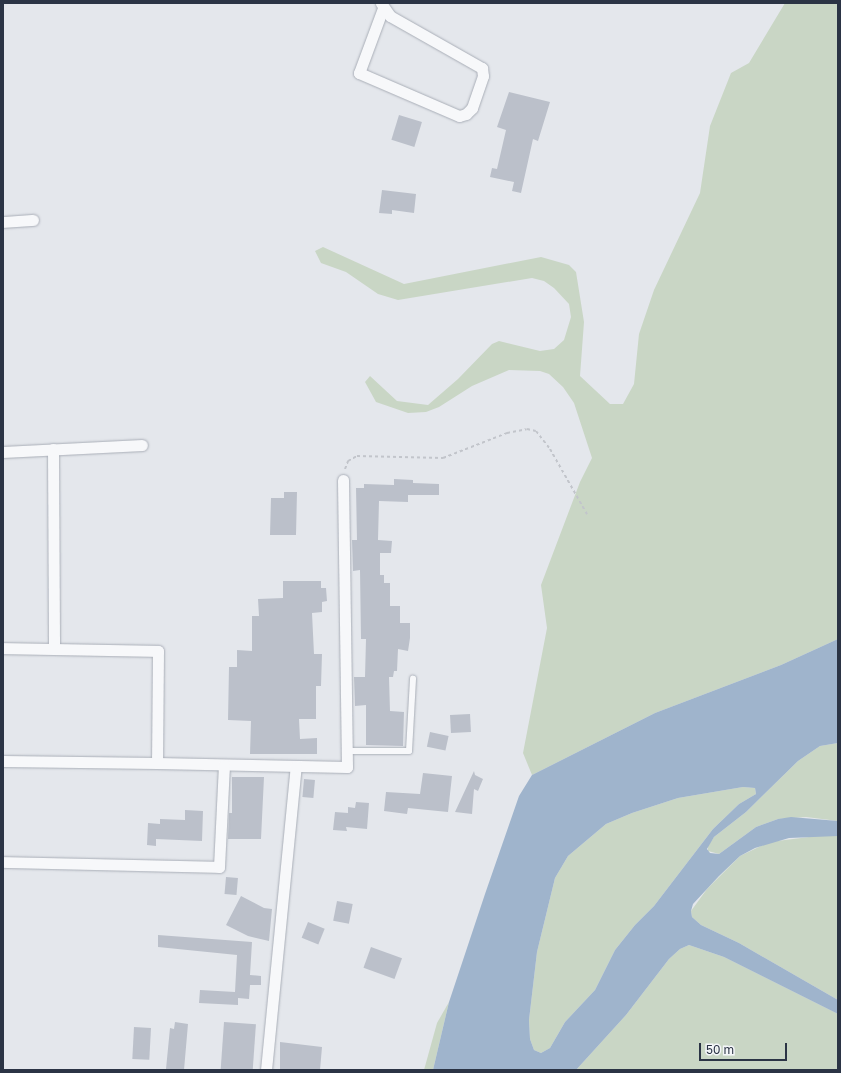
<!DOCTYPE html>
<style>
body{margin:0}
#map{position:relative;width:841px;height:1073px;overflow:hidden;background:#e4e7ec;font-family:"Golos Text",sans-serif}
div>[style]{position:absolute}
.green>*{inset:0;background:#c9d6c5}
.water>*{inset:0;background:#9fb4cc}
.building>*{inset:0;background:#bbc0ca;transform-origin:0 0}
.path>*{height:2px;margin-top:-1px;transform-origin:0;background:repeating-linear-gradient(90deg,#c2c5cb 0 3px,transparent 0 6px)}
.roads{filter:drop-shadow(0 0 1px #a9aeb7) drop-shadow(0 0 1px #a9aeb7)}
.lane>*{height:5.5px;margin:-2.75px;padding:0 2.75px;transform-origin:2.75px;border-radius:2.75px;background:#f7f8fa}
.street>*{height:11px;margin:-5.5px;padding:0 5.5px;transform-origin:5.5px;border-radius:5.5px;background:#f7f8fa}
span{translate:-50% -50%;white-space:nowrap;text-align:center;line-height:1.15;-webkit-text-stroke:4px #f4f6f9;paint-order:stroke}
.frame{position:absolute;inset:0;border:4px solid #2b3445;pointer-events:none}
.scale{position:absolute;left:699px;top:1043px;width:88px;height:18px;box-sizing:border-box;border:2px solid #2b3445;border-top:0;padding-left:5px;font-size:12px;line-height:14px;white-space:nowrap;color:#2b3445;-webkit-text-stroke:3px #f4f6f9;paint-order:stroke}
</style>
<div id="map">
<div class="green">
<div style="clip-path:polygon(785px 3px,838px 3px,838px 639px,781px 665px,655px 713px,532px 775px,523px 753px,547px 628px,541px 585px,580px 482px,592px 458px,574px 403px,563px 387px,549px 374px,540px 371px,509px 370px,472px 386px,439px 407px,426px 412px,408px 413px,376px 402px,365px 382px,370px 376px,397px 401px,428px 405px,458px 379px,492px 344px,499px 341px,540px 351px,554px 349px,564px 340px,571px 317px,569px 304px,554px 288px,544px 281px,532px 278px,398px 300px,378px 294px,346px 272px,321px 263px,315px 251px,323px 247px,404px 284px,541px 257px,569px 265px,576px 272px,584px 322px,580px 376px,610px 404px,623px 404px,634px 384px,639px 334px,654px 290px,700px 193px,710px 126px,731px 73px,749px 63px)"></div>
<div style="clip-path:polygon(838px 743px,838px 821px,806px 817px,778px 819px,756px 827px,719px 854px,708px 851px,708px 846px,714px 837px,746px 812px,798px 761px,820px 746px)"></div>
<div style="clip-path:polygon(743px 787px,755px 788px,756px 794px,739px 804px,713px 829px,654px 906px,635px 925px,615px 950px,595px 990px,565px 1022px,550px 1048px,541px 1053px,534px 1050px,530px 1039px,529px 1020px,537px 952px,555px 878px,568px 856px,606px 824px,632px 813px,678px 798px)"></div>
<div style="clip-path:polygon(817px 836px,838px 836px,838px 1000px,739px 943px,701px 925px,692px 917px,691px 911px,707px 889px,740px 856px,769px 842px)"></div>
<div style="clip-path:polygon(689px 945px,724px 957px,838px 1014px,838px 1070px,576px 1070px,626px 1015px,669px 959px,680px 949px)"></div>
<div style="clip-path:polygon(449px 1002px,433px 1070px,424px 1070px,437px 1023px)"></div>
</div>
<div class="water">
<div style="clip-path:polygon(evenodd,838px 639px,838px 743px,820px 746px,798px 761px,746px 812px,714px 837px,707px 849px,710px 853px,719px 854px,756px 827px,778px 819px,791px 817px,838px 821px,838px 836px,789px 838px,755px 848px,740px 856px,719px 876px,693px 904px,691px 911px,692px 917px,701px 925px,739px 943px,838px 1000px,838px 1014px,724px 957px,689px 945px,680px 949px,669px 959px,626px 1015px,576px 1070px,433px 1070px,449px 1002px,485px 894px,519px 796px,532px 775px,655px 713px,781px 665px,838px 639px,743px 787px,755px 788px,756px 794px,739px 804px,713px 829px,654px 906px,635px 925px,615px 950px,595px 990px,565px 1022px,550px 1048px,541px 1053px,534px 1050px,530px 1039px,529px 1020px,537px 952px,555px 878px,568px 856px,606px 824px,632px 813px,678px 798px,743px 787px)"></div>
</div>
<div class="building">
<div style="clip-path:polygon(509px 92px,550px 102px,538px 141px,533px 139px,521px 193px,512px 191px,514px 182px,490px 177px,492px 168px,497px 169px,506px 130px,497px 127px)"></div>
<div style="left:399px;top:115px;width:24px;height:26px;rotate:17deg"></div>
<div style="clip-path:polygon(382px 190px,416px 194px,414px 213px,392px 210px,392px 214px,379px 213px)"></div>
<div style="clip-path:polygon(394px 479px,413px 480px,413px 483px,439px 484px,439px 495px,408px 495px,408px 502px,379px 501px,378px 540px,392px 541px,391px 553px,380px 553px,380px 575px,384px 575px,384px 583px,390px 583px,390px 606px,400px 606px,400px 623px,410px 623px,410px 638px,408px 651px,398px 649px,397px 671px,394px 671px,393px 677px,389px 677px,390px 711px,404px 712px,403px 746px,366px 745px,366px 705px,355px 706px,354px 677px,365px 677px,366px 639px,361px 639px,360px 570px,353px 571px,352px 540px,357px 540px,356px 488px,364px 488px,364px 484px,394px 485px)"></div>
<div style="clip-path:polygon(284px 492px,297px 492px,296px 535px,270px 535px,271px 498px,284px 498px)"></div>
<div style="clip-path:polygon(283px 581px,321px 581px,321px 588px,326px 588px,327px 601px,322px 602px,322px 612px,312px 613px,314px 654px,322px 654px,321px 686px,316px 686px,316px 719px,299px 719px,300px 739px,317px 738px,317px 754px,250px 754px,251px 721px,228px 720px,229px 667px,237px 667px,237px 650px,252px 651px,252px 616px,259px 616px,258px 599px,283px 598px)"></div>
<div style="left:470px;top:714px;width:18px;height:20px;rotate:87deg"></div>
<div style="left:430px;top:732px;width:19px;height:15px;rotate:12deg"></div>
<div style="clip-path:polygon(474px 771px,475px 775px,483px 779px,478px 791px,474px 789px,472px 814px,455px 812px)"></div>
<div style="clip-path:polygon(423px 773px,452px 776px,448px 812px,408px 808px,407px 814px,384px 811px,386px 792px,420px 794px)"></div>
<div style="clip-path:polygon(232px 777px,264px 777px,261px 839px,228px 839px,229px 813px,232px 813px)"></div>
<div style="left:304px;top:779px;width:11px;height:18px;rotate:5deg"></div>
<div style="clip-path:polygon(356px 802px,369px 803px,367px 829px,346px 827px,347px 831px,333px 830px,335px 812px,348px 813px,348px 807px,355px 808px)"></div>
<div style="clip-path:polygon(185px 810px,203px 811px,202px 841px,156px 839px,156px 846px,147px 845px,148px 823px,160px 824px,160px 819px,185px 820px)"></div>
<div style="left:226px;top:877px;width:12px;height:17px;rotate:5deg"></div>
<div style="clip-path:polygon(241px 896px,264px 908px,272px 909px,269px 941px,248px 936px,226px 925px)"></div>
<div style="left:337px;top:901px;width:16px;height:20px;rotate:11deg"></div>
<div style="left:308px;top:922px;width:18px;height:17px;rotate:22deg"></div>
<div style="clip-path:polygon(158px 935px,252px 942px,250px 975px,261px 976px,261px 985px,250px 985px,249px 999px,238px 998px,238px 1005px,199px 1003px,200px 990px,235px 992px,237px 955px,158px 947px)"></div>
<div style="left:371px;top:947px;width:33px;height:22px;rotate:20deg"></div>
<div style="clip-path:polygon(175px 1022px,188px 1024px,184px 1070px,166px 1069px,170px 1028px,174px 1029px)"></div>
<div style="left:224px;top:1022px;width:32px;height:48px;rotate:4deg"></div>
<div style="left:134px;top:1027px;width:17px;height:32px;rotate:3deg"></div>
<div style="clip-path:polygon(280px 1042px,322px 1047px,320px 1070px,280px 1070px)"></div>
</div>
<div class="path">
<div style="left:345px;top:469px;width:9px;rotate:-69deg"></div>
<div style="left:348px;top:461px;width:10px;rotate:-29deg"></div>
<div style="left:357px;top:456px;width:86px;rotate:1.3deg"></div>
<div style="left:443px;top:458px;width:69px;rotate:-21.3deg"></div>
<div style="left:507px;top:433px;width:20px;rotate:-11deg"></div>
<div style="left:527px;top:429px;width:9px;rotate:13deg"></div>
<div style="left:536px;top:431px;width:23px;rotate:52deg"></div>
<div style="left:550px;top:449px;width:75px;rotate:60.4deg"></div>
</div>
<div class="roads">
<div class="lane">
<div style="left:347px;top:751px;width:62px"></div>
<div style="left:409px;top:751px;width:72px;rotate:-86.8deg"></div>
</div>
<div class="street">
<div style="left:381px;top:3px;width:16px;rotate:55deg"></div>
<div style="left:390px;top:16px;width:106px;rotate:29.5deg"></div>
<div style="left:482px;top:68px;width:8px;rotate:83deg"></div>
<div style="left:483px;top:76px;width:34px;rotate:109deg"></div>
<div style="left:472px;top:108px;width:8px;rotate:135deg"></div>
<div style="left:466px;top:114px;width:7px;rotate:164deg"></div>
<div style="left:459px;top:116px;width:109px;rotate:-156.7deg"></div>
<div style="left:359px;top:73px;width:69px;rotate:-69.7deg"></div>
<div style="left:3px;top:222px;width:30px;rotate:-4deg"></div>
<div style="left:53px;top:449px;width:199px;rotate:89.7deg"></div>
<div style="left:3px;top:452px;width:139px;rotate:-2.9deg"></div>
<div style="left:3px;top:648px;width:155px;rotate:1.1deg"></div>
<div style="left:158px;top:651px;width:112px;rotate:90.5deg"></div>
<div style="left:157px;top:763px;width:190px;rotate:1.2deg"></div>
<div style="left:347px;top:767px;width:287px;rotate:-90.8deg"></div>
<div style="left:3px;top:761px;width:154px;rotate:0.7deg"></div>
<div style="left:3px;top:862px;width:216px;rotate:1.3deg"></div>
<div style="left:219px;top:867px;width:102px;rotate:-87.2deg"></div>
<div style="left:266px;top:1070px;width:305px;rotate:-84.4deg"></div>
</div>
</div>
<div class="frame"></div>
<div class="scale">50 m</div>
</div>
